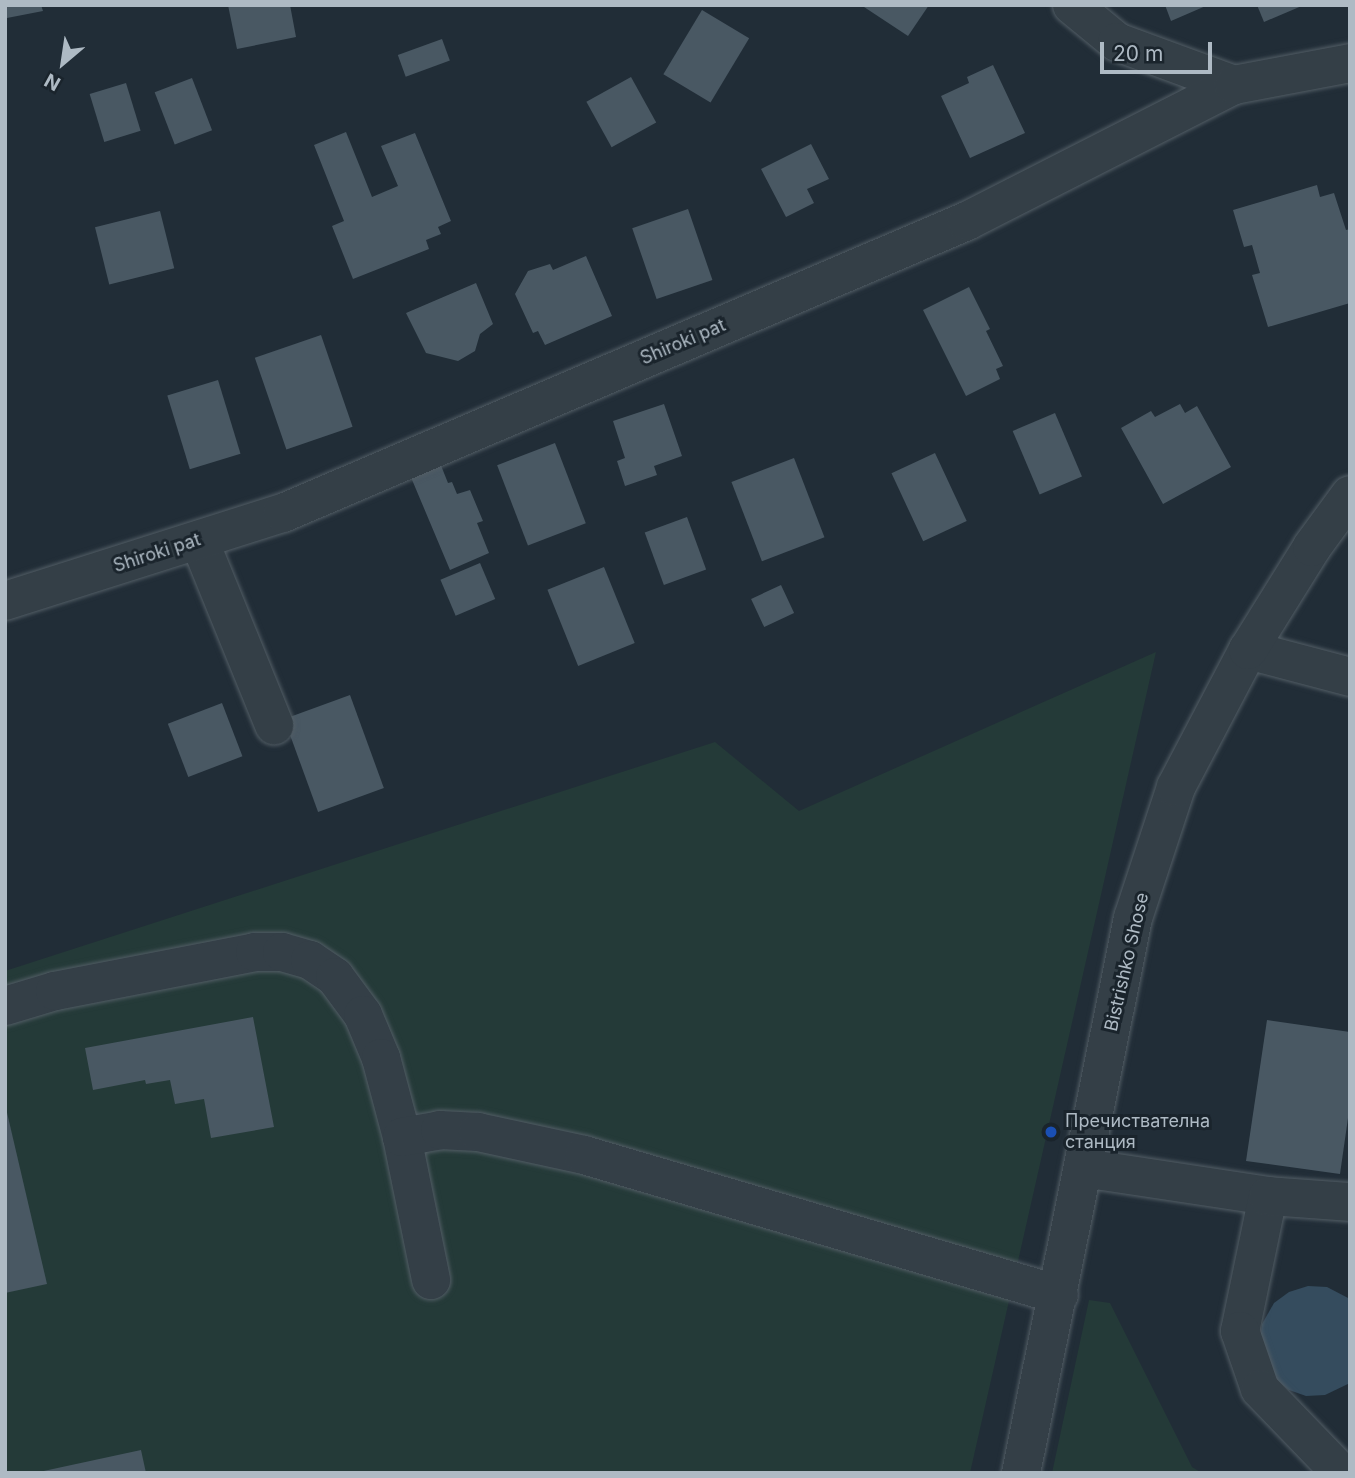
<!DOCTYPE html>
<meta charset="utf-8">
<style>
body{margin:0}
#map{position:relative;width:1355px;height:1478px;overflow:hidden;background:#212d37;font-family:Inter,sans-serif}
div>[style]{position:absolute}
.green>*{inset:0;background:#243a38}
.water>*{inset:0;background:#354c5e}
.building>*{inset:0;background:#495863;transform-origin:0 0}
.roads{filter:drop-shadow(0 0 2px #525d65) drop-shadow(0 0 2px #525d65)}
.minor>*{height:38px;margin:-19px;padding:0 19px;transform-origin:19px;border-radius:19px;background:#343f47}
.dots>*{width:19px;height:19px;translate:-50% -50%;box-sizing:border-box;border:4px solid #1a242c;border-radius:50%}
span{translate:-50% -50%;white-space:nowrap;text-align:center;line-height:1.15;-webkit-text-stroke:6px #1a242c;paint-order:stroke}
.street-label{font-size:18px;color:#aebac4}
.poi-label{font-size:18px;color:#aebac4}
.left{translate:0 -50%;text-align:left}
.frame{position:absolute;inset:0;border:7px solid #aebac4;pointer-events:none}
.north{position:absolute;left:28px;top:28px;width:70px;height:70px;-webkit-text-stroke:5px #1a242c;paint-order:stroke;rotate:209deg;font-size:19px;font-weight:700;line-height:28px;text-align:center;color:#aebac4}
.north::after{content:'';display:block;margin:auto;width:24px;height:32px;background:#aebac4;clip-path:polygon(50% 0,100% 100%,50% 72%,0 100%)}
.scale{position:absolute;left:1100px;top:42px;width:112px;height:32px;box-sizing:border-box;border:4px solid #aebac4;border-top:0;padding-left:9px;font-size:21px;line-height:24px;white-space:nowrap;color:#aebac4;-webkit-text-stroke:5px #1a242c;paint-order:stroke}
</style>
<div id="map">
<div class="green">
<div style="clip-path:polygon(1156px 652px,970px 1473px,5px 1473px,5px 971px,715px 742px,799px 811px)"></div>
<div style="clip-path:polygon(1089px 1300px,1110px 1303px,1192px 1467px,1202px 1473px,1052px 1473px)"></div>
</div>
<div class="water">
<div style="clip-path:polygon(1308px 1286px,1327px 1287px,1350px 1299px,1350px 1383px,1325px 1395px,1306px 1396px,1289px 1390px,1274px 1378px,1260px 1342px,1262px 1324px,1274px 1303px,1289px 1292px)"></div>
</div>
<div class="building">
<div style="clip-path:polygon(5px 5px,41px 5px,43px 11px,7px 18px)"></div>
<div style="clip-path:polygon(228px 5px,290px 5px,296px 37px,237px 49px)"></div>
<div style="clip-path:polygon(861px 5px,929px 5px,908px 36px)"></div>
<div style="clip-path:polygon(1165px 5px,1208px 5px,1171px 21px)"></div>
<div style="clip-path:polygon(1257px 5px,1304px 5px,1264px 22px)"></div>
<div style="left:702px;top:10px;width:55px;height:75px;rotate:31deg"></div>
<div style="left:442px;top:39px;width:23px;height:47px;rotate:70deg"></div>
<div style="clip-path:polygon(993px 65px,1025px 133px,970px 158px,941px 96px,969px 83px,967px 77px)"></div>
<div style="left:631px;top:77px;width:52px;height:51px;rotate:61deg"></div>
<div style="left:192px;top:78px;width:56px;height:40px;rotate:69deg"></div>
<div style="left:126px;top:83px;width:50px;height:38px;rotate:73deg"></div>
<div style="clip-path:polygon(346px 132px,372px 197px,398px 186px,381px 146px,415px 133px,451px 221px,438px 227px,441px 234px,426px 240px,429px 249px,353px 279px,332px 226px,344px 221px,314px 145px)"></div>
<div style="clip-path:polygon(811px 144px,829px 179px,807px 189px,814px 203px,786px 217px,761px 169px)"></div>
<div style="clip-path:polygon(1317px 185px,1320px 197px,1334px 193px,1346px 230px,1350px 229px,1350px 303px,1268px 327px,1252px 275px,1260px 273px,1252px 245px,1244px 247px,1233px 210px)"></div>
<div style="left:688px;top:209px;width:75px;height:59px;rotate:71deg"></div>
<div style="left:160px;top:211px;width:59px;height:67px;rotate:76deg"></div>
<div style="clip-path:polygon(586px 256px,612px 316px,545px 345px,538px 331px,533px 333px,515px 294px,528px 271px,550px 264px,553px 270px)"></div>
<div style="clip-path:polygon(476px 283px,493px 324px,480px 334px,475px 351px,458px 361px,426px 353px,406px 313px)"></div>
<div style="clip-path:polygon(969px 287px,990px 329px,986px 331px,1003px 366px,996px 369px,1000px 379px,966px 396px,923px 310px)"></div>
<div style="left:321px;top:335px;width:97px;height:70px;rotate:71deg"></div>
<div style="left:218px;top:380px;width:77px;height:53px;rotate:73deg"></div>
<div style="clip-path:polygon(664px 404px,682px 456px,654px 466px,657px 475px,625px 486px,617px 461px,625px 458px,613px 421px)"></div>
<div style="clip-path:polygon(1180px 404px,1185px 413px,1197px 406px,1231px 467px,1163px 504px,1121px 428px,1151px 411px,1155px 417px)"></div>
<div style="left:1055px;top:413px;width:69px;height:46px;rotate:67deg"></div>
<div style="left:555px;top:443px;width:86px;height:62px;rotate:69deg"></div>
<div style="left:935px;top:453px;width:75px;height:48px;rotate:65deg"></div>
<div style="left:794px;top:458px;width:85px;height:67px;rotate:69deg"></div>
<div style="clip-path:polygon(440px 463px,448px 483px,452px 482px,457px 494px,470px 490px,483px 521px,477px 523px,489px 553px,450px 570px,410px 475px)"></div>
<div style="left:687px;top:517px;width:56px;height:45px;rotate:70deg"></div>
<div style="left:480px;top:563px;width:39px;height:43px;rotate:67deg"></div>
<div style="left:604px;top:567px;width:82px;height:61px;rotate:68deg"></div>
<div style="left:781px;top:585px;width:31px;height:33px;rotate:65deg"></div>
<div style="left:350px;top:695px;width:99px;height:70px;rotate:70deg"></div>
<div style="left:222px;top:703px;width:57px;height:58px;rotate:69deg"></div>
<div style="clip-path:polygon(253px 1017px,274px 1127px,211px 1138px,204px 1099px,175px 1104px,170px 1080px,146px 1084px,145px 1080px,93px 1090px,85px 1048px)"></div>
<div style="clip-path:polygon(1267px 1020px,1350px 1032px,1350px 1104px,1340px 1174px,1246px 1161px)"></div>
<div style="clip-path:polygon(5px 1104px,47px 1284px,5px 1293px)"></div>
<div style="clip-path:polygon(141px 1450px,146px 1473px,39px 1473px,39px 1472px)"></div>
</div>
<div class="roads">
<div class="minor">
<div style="left:1072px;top:5px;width:58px;rotate:39.4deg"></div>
<div style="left:1117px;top:42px;width:125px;rotate:20.2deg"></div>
<div style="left:199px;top:540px;width:200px;rotate:67.9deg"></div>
<div style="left:5px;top:601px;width:292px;rotate:-17.6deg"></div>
<div style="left:283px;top:513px;width:744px;rotate:-23.12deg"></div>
<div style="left:967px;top:221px;width:300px;rotate:-27deg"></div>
<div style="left:1234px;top:85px;width:118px;rotate:-10.7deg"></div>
<div style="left:1248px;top:650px;width:106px;rotate:14.8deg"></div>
<div style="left:5px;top:1006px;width:52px;rotate:-16.7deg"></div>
<div style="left:55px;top:991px;width:204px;rotate:-11deg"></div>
<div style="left:255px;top:952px;width:27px"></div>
<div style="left:282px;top:952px;width:29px;rotate:16deg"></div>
<div style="left:310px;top:960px;width:30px;rotate:34deg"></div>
<div style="left:335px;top:977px;width:47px;rotate:53.6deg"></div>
<div style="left:363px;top:1015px;width:47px;rotate:67.3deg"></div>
<div style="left:381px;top:1058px;width:82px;rotate:75.1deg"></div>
<div style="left:402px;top:1137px;width:146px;rotate:78.5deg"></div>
<div style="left:402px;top:1137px;width:39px;rotate:-10deg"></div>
<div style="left:440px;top:1130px;width:38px;rotate:3deg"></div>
<div style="left:478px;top:1132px;width:108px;rotate:12.2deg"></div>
<div style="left:584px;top:1155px;width:495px;rotate:16.4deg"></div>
<div style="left:1083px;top:1168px;width:187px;rotate:8.6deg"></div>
<div style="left:1268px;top:1196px;width:138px;rotate:101.7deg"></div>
<div style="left:1240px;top:1331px;width:61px;rotate:71deg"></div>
<div style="left:1260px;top:1389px;width:117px;rotate:46deg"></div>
<div style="left:1268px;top:1196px;width:82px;rotate:4.2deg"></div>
<div style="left:1021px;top:1473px;width:566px;rotate:-78.59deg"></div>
<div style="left:1133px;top:918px;width:138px;rotate:-71.8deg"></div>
<div style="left:1176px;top:787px;width:155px;rotate:-62.3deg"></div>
<div style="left:1248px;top:650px;width:121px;rotate:-58.1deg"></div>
<div style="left:1312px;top:547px;width:64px;rotate:-53.8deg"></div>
</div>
</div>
<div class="dots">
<div style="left:1051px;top:1132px;background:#1a4fb4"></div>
</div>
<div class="street-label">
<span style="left:683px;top:342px;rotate:-23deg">Shiroki pat</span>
<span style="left:157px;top:553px;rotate:-18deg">Shiroki pat</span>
<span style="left:1127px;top:962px;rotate:-77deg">Bistrishko Shose</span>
</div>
<div class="poi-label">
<span class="left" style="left:1065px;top:1132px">Пречиствателна<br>станция</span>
</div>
<div class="frame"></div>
<div class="north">N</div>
<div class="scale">20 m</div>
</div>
